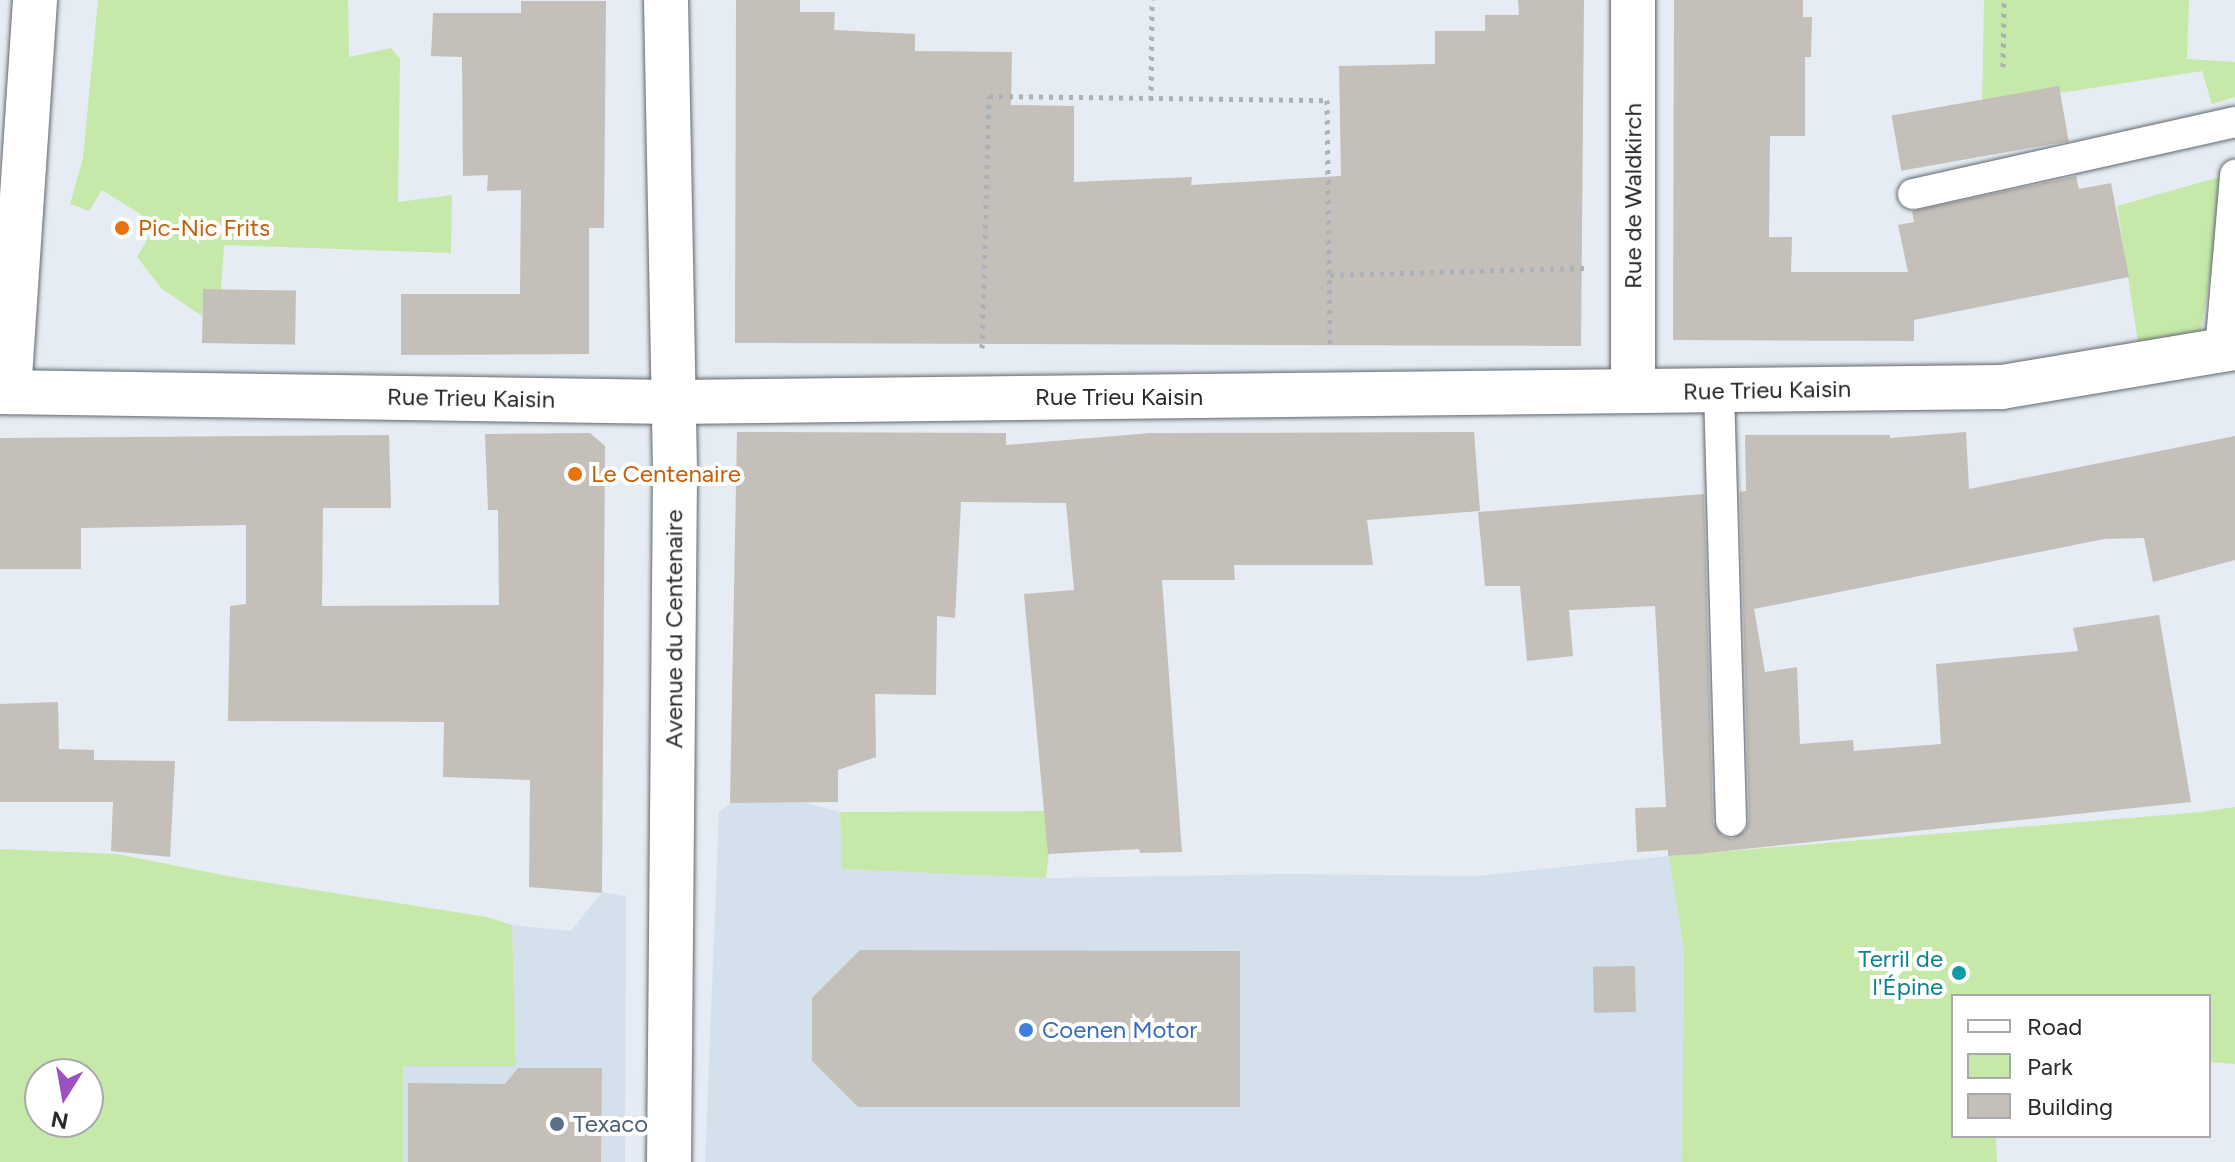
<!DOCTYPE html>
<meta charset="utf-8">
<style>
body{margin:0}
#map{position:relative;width:2235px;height:1162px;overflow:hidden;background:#e5ecf3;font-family:Figtree,sans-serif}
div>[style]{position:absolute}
.built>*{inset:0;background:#d4e1ed}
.green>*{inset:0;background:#c6e9a9}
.building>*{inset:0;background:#c4bfb8;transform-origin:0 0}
.path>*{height:5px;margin-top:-2.5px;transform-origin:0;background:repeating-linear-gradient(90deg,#acb1b7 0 4px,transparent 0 10px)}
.roads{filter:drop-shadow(0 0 2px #62686e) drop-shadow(0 0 2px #62686e)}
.lane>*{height:30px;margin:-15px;padding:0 15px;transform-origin:15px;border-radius:15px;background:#fff}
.street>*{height:44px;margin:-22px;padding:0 22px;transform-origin:22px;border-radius:22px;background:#fff}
.secondary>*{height:44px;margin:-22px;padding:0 22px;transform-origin:22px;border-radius:22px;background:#fff}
.dots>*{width:22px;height:22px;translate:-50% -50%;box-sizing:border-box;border:4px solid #fff;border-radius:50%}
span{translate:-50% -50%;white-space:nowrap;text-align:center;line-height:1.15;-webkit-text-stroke:8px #fff;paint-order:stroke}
.street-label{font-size:24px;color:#27292c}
.food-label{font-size:24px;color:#c56008}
.left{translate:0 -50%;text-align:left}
.culture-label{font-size:24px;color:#0d838f}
.right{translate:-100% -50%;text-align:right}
.shop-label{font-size:24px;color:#366cbe}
.service-label{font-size:24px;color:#4e5e75}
.legend{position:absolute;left:1951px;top:994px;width:260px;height:144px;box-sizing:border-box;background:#fff;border:2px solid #a9a9ab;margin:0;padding:10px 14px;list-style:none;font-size:24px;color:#27292c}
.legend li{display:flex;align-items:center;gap:16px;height:40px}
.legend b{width:40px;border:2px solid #a9a9ab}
.north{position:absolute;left:24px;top:1058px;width:80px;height:80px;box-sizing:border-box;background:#fff;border:2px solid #a9a9ab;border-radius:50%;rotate:191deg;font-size:22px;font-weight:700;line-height:32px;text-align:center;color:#27292c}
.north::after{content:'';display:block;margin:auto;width:28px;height:36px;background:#9c51c3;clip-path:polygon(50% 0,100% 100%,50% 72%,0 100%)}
</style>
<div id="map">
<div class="built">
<div style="clip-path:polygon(731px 803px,806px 803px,840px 812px,843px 869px,1046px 878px,1287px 874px,1476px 876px,1669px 856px,1684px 951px,1682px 1162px,705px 1162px,719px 812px)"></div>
<div style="clip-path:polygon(602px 892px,626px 896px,625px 1162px,403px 1162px,403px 1066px,516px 1066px,512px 925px,571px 931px)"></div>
</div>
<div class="green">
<div style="clip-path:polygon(98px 0,348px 0,349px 57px,391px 48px,400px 59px,398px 202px,452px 195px,451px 253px,224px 245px,221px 290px,203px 289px,202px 316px,162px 289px,137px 257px,156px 224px,102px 190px,89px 211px,70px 204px,83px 158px)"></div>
<div style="clip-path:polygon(1984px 0,2189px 0,2187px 59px,2235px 62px,2235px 97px,2212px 104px,2202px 71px,1982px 105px)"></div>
<div style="clip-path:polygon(2227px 175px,2200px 337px,2138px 342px,2117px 206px)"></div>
<div style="clip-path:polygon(2235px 807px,2235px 1064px,2209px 1062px,2209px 996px,1953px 996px,1953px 1136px,1996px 1136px,1997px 1162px,1682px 1162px,1684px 951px,1669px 856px,2201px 812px)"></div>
<div style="clip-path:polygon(1054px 811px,1046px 878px,842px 869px,840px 812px)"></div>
<div style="clip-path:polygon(evenodd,0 849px,117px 854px,238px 878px,487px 917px,512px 925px,516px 1066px,403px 1066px,403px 1162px,0 1162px,0 849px,40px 1074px,88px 1074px,88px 1122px,40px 1122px,40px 1074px)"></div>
</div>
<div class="building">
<div style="clip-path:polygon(736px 0,800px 0,800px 12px,835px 12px,834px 30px,915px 34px,915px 51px,1012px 52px,1011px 105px,1074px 106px,1074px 182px,1192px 177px,1191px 185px,1341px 176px,1339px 66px,1435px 64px,1435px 31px,1485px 31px,1485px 15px,1519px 15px,1518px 0,1584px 0,1581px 346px,735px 343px)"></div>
<div style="clip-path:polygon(1674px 0,1803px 0,1803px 17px,1812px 17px,1811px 57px,1805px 57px,1805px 136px,1770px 136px,1769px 237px,1792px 237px,1791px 272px,1908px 272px,1898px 225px,1914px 222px,1912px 211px,2076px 176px,2079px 189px,2111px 183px,2129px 277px,1914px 320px,1914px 341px,1673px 340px)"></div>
<div style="clip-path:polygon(521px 1px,606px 1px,604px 228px,589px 228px,589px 354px,401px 355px,401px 294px,520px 294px,521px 190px,487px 191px,488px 175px,463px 176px,462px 57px,431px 56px,433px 13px,521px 13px)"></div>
<div style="left:2059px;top:86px;width:56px;height:170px;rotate:80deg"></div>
<div style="left:203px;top:289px;width:93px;height:54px;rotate:1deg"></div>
<div style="clip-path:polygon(737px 432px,1006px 433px,1006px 445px,1151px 433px,1474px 432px,1480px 511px,1367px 520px,1373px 565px,1234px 565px,1235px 580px,1162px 580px,1182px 852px,1140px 853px,1139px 849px,1048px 854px,1024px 594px,1074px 590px,1066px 503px,961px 502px,955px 618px,937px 616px,936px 695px,875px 694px,876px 757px,838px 770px,838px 802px,730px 803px)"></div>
<div style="clip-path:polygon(1966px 432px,1969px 489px,2235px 436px,2235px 560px,2153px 582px,2144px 538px,2104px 539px,1754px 609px,1765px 672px,1797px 667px,1800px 744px,1853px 740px,1854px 751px,1941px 744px,1936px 664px,2078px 651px,2073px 628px,2159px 615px,2191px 802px,1697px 854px,1668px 856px,1668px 850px,1637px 852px,1635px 808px,1666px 807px,1655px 606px,1569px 610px,1573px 656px,1527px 661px,1520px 586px,1485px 586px,1478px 512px,1704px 494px,1713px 822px,1722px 836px,1732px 839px,1746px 830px,1749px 820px,1740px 492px,1746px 491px,1745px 435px,1890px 435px,1890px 438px)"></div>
<div style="clip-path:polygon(590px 433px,605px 446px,602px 893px,529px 887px,530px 780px,443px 777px,444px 722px,228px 721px,230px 606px,246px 604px,246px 525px,81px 528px,81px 569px,0 569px,0 438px,389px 435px,391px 508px,323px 508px,322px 606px,499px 605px,498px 510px,488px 510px,485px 434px)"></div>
<div style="clip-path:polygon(58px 702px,59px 749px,94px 750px,94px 760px,175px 761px,170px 857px,111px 851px,113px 802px,0 802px,0 704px)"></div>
<div style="clip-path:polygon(860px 950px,1240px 951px,1240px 1107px,858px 1107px,812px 1061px,812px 998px)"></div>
<div style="left:1635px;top:966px;width:46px;height:42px;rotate:89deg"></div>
<div style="clip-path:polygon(518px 1068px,602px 1068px,601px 1162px,408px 1162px,408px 1083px,505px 1084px)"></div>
</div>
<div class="path">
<div style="left:2003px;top:67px;width:67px;rotate:-89.1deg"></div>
<div style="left:1151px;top:100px;width:100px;rotate:-89.4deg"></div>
<div style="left:1330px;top:275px;width:254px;rotate:-1.6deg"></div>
<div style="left:982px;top:348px;width:252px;rotate:-88.4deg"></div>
<div style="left:989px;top:96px;width:338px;rotate:0.7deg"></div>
<div style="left:1327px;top:100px;width:247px;rotate:89.3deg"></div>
</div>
<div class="roads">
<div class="lane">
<div style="left:1913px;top:194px;width:330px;rotate:-12.6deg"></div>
<div style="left:2220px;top:351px;width:177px;rotate:-85.1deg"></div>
<div style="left:1719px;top:390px;width:431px;rotate:88.4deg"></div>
</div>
<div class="street">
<div style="left:1633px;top:0;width:391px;rotate:90deg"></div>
<div style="left:9px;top:392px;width:393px;rotate:-86.2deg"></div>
</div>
<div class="secondary">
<div style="left:666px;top:0;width:476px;rotate:88.9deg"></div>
<div style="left:675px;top:476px;width:686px;rotate:90.5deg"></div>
<div style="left:0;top:392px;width:674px;rotate:0.85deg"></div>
<div style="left:674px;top:402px;width:1328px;rotate:-0.65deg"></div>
<div style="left:2002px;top:387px;width:236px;rotate:-9.5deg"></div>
</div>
</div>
<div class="dots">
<div style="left:122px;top:228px;background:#e8710a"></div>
<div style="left:575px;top:474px;background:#e8710a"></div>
<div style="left:1959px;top:973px;background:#0f9aa8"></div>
<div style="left:1026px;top:1030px;background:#3f7fe0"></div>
<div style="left:557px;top:1124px;background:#5c6f8a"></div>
</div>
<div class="street-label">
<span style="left:1633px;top:196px;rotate:-90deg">Rue de Waldkirch</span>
<span style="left:1767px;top:390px;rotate:-1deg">Rue Trieu Kaisin</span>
<span style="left:1119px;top:397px">Rue Trieu Kaisin</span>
<span style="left:471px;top:398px;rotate:1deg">Rue Trieu Kaisin</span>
<span style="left:674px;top:629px;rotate:-90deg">Avenue du Centenaire</span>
</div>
<div class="food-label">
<span class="left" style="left:138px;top:228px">Pic-Nic Frits</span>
<span class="left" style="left:591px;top:474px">Le Centenaire</span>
</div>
<div class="culture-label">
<span class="right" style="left:1943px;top:973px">Terril de<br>l'Épine</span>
</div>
<div class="shop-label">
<span class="left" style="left:1042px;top:1030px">Coenen Motor</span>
</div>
<div class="service-label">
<span class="left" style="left:573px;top:1124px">Texaco</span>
</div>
<ul class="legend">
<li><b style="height:10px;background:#fff"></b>Road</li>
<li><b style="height:22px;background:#c6e9a9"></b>Park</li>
<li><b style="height:22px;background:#c4bfb8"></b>Building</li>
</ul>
<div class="north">N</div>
</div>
